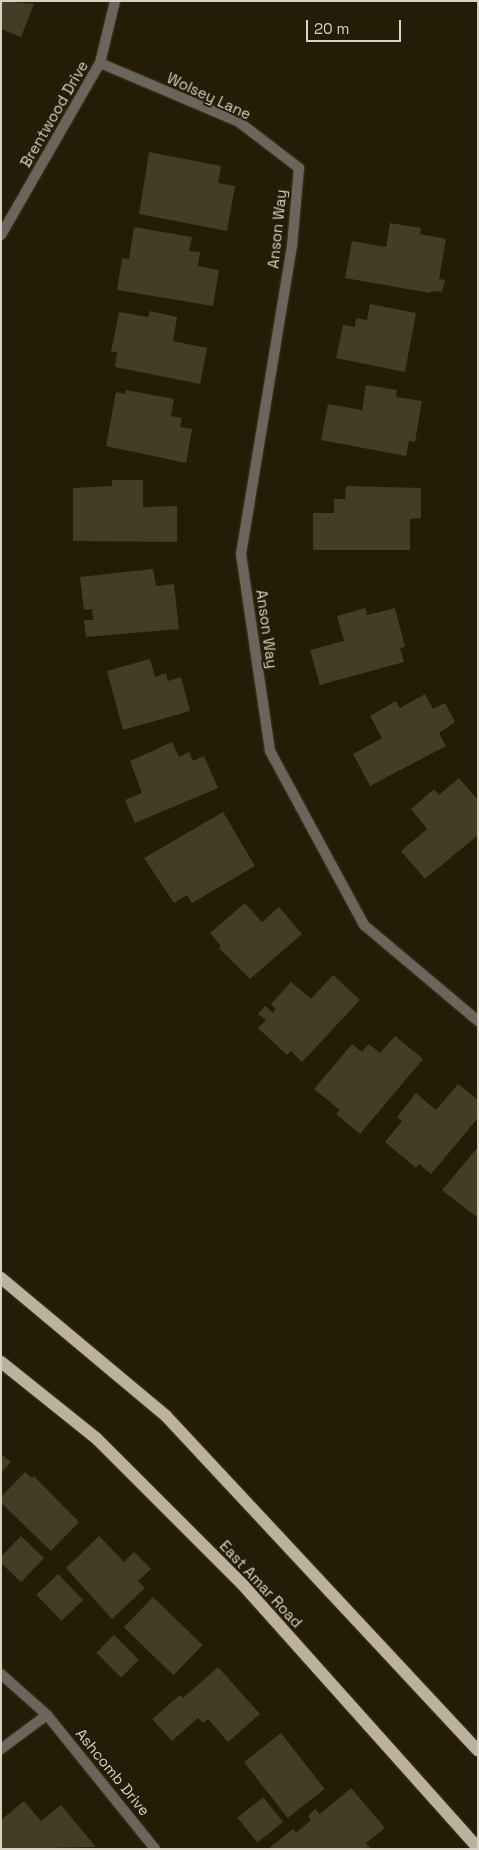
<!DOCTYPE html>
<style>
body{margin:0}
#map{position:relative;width:479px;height:1850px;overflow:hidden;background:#241c07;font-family:"Space Grotesk",sans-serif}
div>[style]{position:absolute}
.building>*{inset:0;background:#453c26;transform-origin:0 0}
.roads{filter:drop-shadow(0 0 1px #413925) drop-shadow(0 0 1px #413925)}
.street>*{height:10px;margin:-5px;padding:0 5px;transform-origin:5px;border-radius:5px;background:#6b665c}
.primary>*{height:12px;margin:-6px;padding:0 6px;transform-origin:6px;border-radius:6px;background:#bbb19c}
span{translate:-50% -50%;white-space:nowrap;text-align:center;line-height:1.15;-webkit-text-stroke:4px #241c07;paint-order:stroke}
.street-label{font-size:15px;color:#d7d2c5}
.frame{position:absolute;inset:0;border:2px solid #d7d2c5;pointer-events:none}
.scale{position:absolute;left:306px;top:20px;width:95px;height:22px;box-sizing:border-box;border:2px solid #d7d2c5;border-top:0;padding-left:6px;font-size:15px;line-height:18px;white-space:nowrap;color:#d7d2c5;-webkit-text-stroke:4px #241c07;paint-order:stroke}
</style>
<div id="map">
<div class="building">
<div style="clip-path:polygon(1px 1px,34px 4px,21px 37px,1px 29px)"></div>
<div style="clip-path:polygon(149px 152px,221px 166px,218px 183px,235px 186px,227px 231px,139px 214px)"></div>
<div style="clip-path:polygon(390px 223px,421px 228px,420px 234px,446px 239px,439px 279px,445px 280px,442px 292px,431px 291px,430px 293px,345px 278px,352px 241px,386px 247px)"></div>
<div style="clip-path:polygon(134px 227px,192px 237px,189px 251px,200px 252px,198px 266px,219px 270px,213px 306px,117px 290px,122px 258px,129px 259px)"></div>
<div style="clip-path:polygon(370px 304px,416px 313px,405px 372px,336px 358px,343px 325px,355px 327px,356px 318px,367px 320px)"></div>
<div style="clip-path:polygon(150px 311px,177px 317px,173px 341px,207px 348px,200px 384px,115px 367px,117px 352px,111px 352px,119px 312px,148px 317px)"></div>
<div style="clip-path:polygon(366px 385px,397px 390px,396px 397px,422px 401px,415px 442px,409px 441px,406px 456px,321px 440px,328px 404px,362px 410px)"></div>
<div style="clip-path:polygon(126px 390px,174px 399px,171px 416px,182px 418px,180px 427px,192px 429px,186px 463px,106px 446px,116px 392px,125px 394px)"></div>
<div style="clip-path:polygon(112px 480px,143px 480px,143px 507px,177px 506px,177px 542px,73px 541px,73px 488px,112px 486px)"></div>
<div style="clip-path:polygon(346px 486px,421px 488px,421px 518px,410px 519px,410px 550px,313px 550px,313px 513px,334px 513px,334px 499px,345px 499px)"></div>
<div style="clip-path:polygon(153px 569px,156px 586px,174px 584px,179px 629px,86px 637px,84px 620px,93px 620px,92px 609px,84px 610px,80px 577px)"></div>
<div style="clip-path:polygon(365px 608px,367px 615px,395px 608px,405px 647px,400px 648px,404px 662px,320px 685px,310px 650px,344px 641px,337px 616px)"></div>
<div style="clip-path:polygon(150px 659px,155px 677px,166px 673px,168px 681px,181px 677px,190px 711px,123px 730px,107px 671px)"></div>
<div style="clip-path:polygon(425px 694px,433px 709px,445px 703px,455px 722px,439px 733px,446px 746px,370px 786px,353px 754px,382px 738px,370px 716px,396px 701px,400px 708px)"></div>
<div style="clip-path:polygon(172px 742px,179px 757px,189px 752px,193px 761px,204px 756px,218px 788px,135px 823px,125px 800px,142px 793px,130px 761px)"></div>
<div style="clip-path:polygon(459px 778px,478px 800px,478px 835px,425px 879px,401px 851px,427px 829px,411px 809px,434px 789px,439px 795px)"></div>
<div style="clip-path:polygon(223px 812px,255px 866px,192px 903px,187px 895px,174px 903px,144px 858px)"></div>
<div style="clip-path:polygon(245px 903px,262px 922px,279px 907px,302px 934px,250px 979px,219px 948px,221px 946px,210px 933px)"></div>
<div style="clip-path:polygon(333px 975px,360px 1000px,302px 1062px,291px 1051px,287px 1055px,258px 1028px,266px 1020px,258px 1014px,265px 1006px,273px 1013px,276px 1009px,271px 1004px,291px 982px,311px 999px)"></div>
<div style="clip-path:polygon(395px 1036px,423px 1059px,360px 1134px,336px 1114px,340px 1110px,314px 1089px,352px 1044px,362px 1052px,369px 1044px,380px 1053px)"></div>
<div style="clip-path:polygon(458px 1084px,478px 1100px,478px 1118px,431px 1174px,419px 1164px,416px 1168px,385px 1142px,402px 1121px,397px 1117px,416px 1093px,436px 1110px)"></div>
<div style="clip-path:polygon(478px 1147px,478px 1218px,442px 1190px)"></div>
<div style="clip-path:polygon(1px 1454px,11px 1462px,1px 1473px)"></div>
<div style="clip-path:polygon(25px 1472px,32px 1478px,34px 1476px,79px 1522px,51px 1551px,1px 1503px,1px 1497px)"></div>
<div style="clip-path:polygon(21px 1536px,44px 1558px,21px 1582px,1px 1563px,1px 1557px)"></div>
<div style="clip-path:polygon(99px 1536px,124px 1562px,134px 1552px,151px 1569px,138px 1581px,145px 1588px,112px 1619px,66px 1568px)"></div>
<div style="left:58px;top:1574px;width:36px;height:30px;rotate:46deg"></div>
<div style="left:153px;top:1597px;width:69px;height:42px;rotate:44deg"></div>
<div style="left:114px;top:1635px;width:35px;height:25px;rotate:45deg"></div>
<div style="clip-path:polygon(218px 1667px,260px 1714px,228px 1742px,208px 1719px,203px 1723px,198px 1718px,172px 1741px,152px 1719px,180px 1695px,183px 1698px)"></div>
<div style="left:281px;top:1733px;width:71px;height:47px;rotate:52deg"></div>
<div style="clip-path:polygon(351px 1788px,385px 1828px,366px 1843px,371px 1849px,268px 1849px,293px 1829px,296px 1833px,311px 1820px,308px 1816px,315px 1809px,320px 1814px)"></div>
<div style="left:263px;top:1797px;width:32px;height:33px;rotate:51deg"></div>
<div style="clip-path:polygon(24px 1801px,41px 1821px,61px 1805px,96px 1847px,1px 1849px,1px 1820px)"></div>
</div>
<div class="roads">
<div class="street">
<div style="left:100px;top:63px;width:151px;rotate:23deg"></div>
<div style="left:239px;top:122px;width:76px;rotate:37.5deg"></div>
<div style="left:299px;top:168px;width:78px;rotate:95.1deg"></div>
<div style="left:292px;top:246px;width:312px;rotate:99.4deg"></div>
<div style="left:241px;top:554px;width:199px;rotate:81.6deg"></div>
<div style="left:270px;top:751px;width:198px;rotate:61.6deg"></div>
<div style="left:364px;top:925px;width:149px;rotate:40.1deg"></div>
<div style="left:1px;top:235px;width:198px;rotate:-60.1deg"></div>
<div style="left:100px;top:63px;width:64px;rotate:-76.4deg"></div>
<div style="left:1px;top:1674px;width:62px;rotate:41.7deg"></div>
<div style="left:47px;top:1715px;width:172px;rotate:51.1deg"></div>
<div style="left:1px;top:1749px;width:57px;rotate:-36.5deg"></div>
</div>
<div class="primary">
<div style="left:1px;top:1278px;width:215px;rotate:39.9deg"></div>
<div style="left:166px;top:1416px;width:457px;rotate:47deg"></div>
<div style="left:1px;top:1362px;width:122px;rotate:38.7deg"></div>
<div style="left:96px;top:1438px;width:208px;rotate:45deg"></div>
<div style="left:243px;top:1585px;width:353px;rotate:48.2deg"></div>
</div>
</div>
<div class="street-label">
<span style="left:209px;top:96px;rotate:25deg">Wolsey Lane</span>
<span style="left:54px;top:114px;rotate:-60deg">Brentwood Drive</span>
<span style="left:277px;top:229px;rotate:-84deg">Anson Way</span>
<span style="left:267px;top:629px;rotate:82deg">Anson Way</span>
<span style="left:261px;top:1584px;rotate:47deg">East Amar Road</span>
<span style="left:113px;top:1772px;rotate:51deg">Ashcomb Drive</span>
</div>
<div class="frame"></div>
<div class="scale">20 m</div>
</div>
